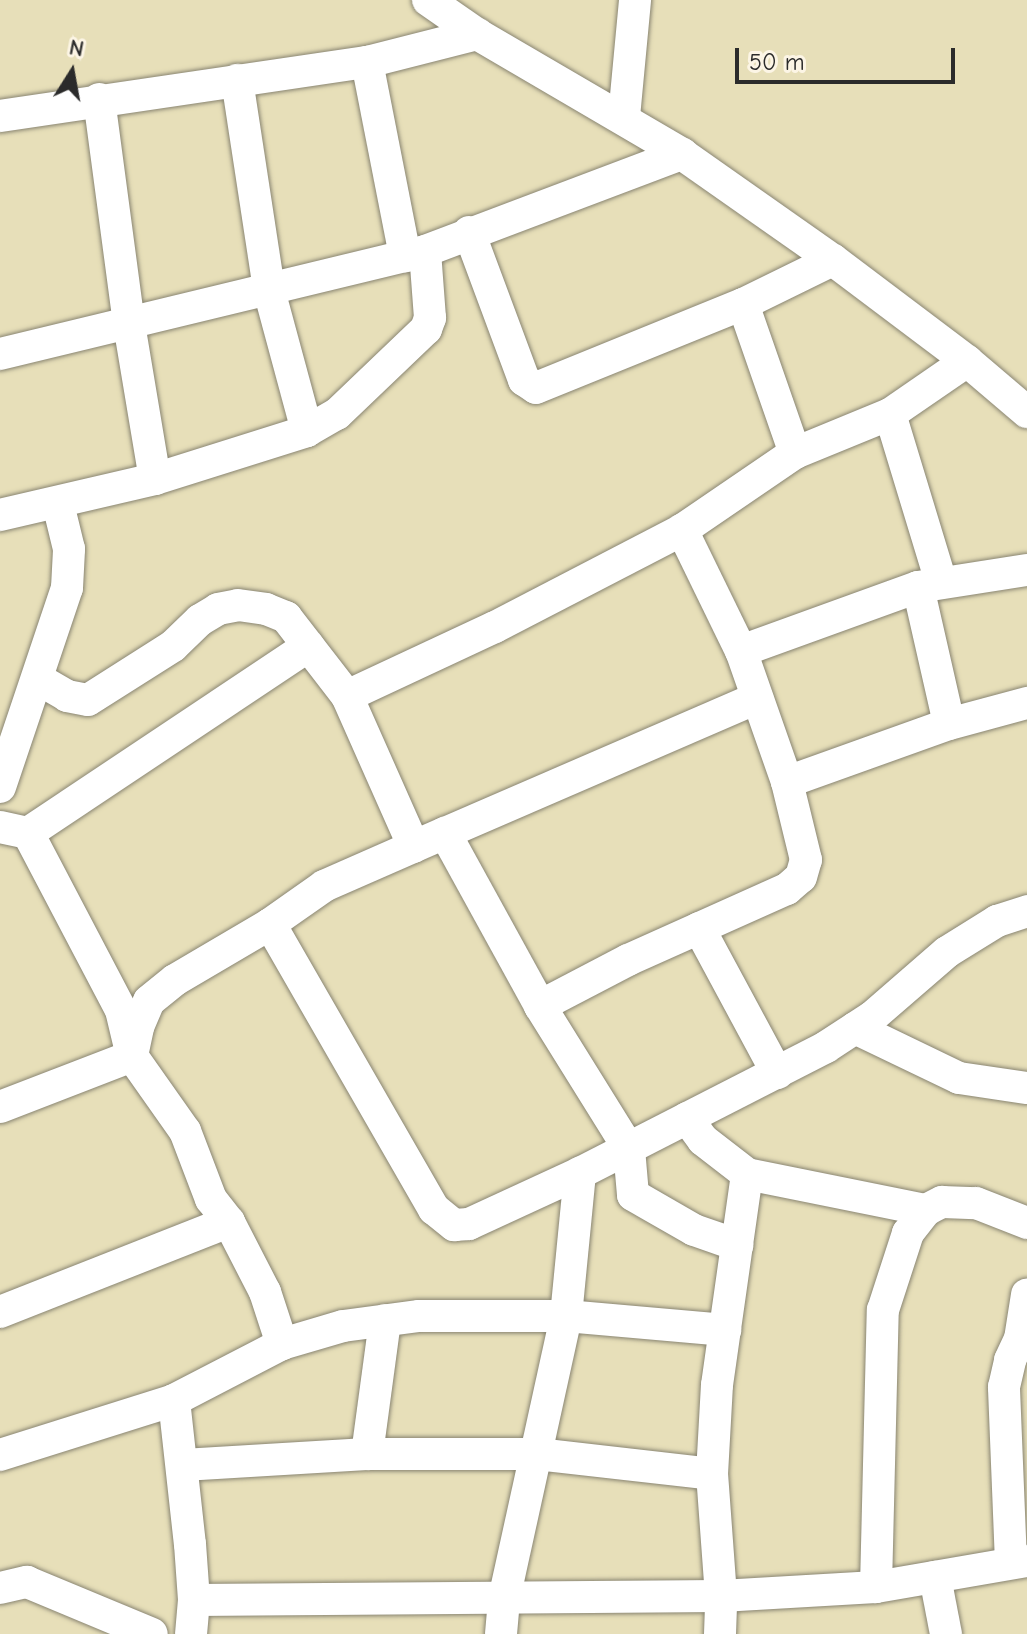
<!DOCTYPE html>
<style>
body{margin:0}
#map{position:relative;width:1027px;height:1634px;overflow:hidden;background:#e7dfb9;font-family:"Comic Neue",sans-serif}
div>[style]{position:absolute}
.roads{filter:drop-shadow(0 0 2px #898572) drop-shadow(0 0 2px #898572)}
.street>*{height:32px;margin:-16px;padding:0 16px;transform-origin:16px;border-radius:16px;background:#fff}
span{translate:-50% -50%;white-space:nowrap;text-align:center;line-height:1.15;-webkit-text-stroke:8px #fcf5e5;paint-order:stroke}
.north{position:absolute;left:32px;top:32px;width:80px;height:80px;-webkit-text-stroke:6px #fcf5e5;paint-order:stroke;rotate:11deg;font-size:22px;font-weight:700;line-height:32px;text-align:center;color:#2b2b2b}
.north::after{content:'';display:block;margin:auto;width:28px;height:36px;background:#2b2b2b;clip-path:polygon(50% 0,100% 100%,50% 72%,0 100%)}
.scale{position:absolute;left:735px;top:48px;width:220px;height:36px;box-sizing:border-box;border:4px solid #2b2b2b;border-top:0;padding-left:10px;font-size:24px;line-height:28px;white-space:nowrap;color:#2b2b2b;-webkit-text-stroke:6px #fcf5e5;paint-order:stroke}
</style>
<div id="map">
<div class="roads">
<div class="street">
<div style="left:428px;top:0;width:60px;rotate:34.8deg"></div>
<div style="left:477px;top:34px;width:238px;rotate:30.3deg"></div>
<div style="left:682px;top:154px;width:184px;rotate:35.1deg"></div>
<div style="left:833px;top:260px;width:168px;rotate:37deg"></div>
<div style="left:967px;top:361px;width:79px;rotate:40.4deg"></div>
<div style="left:367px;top:62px;width:198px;rotate:78.9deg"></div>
<div style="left:237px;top:80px;width:212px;rotate:81.3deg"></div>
<div style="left:269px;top:290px;width:146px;rotate:74.9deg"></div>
<div style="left:99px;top:99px;width:227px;rotate:82.4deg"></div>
<div style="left:129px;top:324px;width:157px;rotate:80.5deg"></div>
<div style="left:0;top:116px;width:371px;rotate:-8.4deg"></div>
<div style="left:367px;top:62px;width:114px;rotate:-14.3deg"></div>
<div style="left:624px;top:117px;width:118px;rotate:-84.6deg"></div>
<div style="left:469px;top:232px;width:158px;rotate:69.6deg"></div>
<div style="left:524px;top:380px;width:14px;rotate:34deg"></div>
<div style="left:536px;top:388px;width:223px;rotate:-22.1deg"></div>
<div style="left:743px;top:304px;width:100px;rotate:-26.1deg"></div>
<div style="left:743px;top:304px;width:158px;rotate:70.8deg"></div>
<div style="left:0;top:354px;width:437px;rotate:-13.6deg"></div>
<div style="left:425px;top:251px;width:275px;rotate:-20.7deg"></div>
<div style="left:890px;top:414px;width:176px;rotate:73.1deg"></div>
<div style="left:0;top:515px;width:159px;rotate:-13.1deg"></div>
<div style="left:155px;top:479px;width:159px;rotate:-17.5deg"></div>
<div style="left:307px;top:431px;width:34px;rotate:-30deg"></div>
<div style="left:337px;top:414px;width:123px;rotate:-43.7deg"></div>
<div style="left:426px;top:329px;width:12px;rotate:-70deg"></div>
<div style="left:430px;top:318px;width:67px;rotate:-94.3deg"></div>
<div style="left:918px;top:587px;width:140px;rotate:77.2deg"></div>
<div style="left:741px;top:651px;width:188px;rotate:-19.9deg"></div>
<div style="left:918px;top:587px;width:110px;rotate:-8.9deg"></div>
<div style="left:38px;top:679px;width:34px;rotate:30deg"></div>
<div style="left:67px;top:696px;width:21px;rotate:11deg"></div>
<div style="left:88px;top:700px;width:101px;rotate:-32.4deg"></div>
<div style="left:173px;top:646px;width:37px;rotate:-44deg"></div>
<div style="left:200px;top:620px;width:21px;rotate:-31deg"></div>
<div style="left:218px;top:609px;width:20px;rotate:-11deg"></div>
<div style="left:238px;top:605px;width:28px;rotate:8deg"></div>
<div style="left:266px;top:609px;width:22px;rotate:22deg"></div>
<div style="left:286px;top:617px;width:100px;rotate:52.3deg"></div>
<div style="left:347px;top:696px;width:165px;rotate:66.1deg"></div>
<div style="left:347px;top:696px;width:163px;rotate:-25deg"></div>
<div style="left:495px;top:627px;width:211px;rotate:-27.4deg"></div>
<div style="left:682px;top:530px;width:137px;rotate:-34.3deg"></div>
<div style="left:795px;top:453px;width:103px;rotate:-22.3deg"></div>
<div style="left:890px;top:414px;width:93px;rotate:-34.5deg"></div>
<div style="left:787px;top:782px;width:172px;rotate:-19.7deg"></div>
<div style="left:949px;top:724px;width:81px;rotate:-15.1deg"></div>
<div style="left:0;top:787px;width:210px;rotate:-71.4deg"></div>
<div style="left:67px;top:588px;width:39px;rotate:-87deg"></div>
<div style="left:69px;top:549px;width:46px;rotate:-103.7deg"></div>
<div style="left:0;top:827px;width:29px;rotate:12deg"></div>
<div style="left:28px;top:833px;width:337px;rotate:-33.7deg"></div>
<div style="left:28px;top:833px;width:200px;rotate:62.3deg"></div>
<div style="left:121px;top:1010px;width:47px;rotate:76.6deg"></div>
<div style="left:132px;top:1056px;width:92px;rotate:54.8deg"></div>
<div style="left:185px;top:1131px;width:73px;rotate:69.1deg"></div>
<div style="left:211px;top:1199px;width:29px;rotate:52deg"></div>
<div style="left:229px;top:1222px;width:79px;rotate:62.8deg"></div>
<div style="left:265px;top:1292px;width:55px;rotate:71.9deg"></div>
<div style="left:445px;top:833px;width:340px;rotate:-23.4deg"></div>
<div style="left:270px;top:924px;width:329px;rotate:60.1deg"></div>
<div style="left:434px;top:1209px;width:26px;rotate:39deg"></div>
<div style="left:454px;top:1225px;width:15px;rotate:-4deg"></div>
<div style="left:469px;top:1224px;width:122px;rotate:-24.7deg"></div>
<div style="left:580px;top:1173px;width:276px;rotate:-27.1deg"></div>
<div style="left:826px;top:1047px;width:55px;rotate:-33.1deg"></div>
<div style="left:872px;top:1017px;width:99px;rotate:-40.9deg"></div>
<div style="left:947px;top:952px;width:59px;rotate:-31.8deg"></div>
<div style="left:997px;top:921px;width:32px;rotate:-18deg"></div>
<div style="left:699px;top:928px;width:165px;rotate:61.7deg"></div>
<div style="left:540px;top:1006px;width:99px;rotate:-27.6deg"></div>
<div style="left:628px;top:960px;width:174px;rotate:-24.1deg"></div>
<div style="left:787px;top:889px;width:18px;rotate:-41deg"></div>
<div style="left:801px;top:877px;width:18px;rotate:-74deg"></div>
<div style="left:806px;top:860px;width:80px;rotate:-103.7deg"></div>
<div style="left:787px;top:782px;width:139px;rotate:-109.3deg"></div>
<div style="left:741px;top:651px;width:135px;rotate:-116deg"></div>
<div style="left:855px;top:1028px;width:115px;rotate:25.7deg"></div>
<div style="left:959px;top:1078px;width:69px;rotate:8.4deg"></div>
<div style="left:0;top:1107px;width:142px;rotate:-21.1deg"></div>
<div style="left:132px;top:1056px;width:30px;rotate:-78deg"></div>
<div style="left:138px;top:1027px;width:28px;rotate:-67deg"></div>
<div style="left:149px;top:1001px;width:33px;rotate:-39deg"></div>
<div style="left:175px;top:980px;width:110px;rotate:-30.5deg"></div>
<div style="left:270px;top:924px;width:66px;rotate:-35.1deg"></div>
<div style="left:324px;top:886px;width:132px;rotate:-23.7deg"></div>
<div style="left:445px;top:833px;width:197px;rotate:61.2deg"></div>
<div style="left:540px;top:1006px;width:168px;rotate:58.1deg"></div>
<div style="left:629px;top:1149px;width:46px;rotate:85deg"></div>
<div style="left:633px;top:1195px;width:70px;rotate:29.8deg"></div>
<div style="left:694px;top:1230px;width:46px;rotate:19.2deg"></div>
<div style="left:687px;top:1118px;width:27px;rotate:54deg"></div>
<div style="left:703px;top:1140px;width:56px;rotate:37.7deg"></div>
<div style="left:747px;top:1174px;width:183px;rotate:11.4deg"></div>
<div style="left:0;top:1312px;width:246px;rotate:-21.5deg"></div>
<div style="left:174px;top:1400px;width:145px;rotate:83.7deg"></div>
<div style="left:190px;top:1544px;width:56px;rotate:85.9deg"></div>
<div style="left:194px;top:1600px;width:34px;rotate:95deg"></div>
<div style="left:367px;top:1454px;width:135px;rotate:-82.3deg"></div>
<div style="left:0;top:1455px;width:182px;rotate:-17.5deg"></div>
<div style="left:174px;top:1400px;width:122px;rotate:-27.4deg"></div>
<div style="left:282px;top:1344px;width:64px;rotate:-16.4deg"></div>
<div style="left:343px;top:1326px;width:77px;rotate:-7.5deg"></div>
<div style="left:419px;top:1316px;width:147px"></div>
<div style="left:566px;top:1316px;width:160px;rotate:5deg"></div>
<div style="left:183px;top:1465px;width:184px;rotate:-3.4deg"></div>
<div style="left:367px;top:1454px;width:170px"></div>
<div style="left:537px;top:1454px;width:176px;rotate:6.5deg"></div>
<div style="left:1011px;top:1563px;width:176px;rotate:-92.3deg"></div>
<div style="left:1004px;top:1387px;width:28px;rotate:-77deg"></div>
<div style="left:1010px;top:1360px;width:23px;rotate:-65deg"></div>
<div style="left:1020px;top:1339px;width:45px;rotate:-81deg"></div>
<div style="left:935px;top:1577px;width:58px;rotate:79.1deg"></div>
<div style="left:876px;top:1587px;width:277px;rotate:-88.6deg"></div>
<div style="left:883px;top:1310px;width:81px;rotate:-72deg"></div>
<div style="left:908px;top:1233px;width:29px;rotate:-52deg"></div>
<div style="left:926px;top:1210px;width:18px;rotate:-27deg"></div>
<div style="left:942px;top:1202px;width:34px;rotate:2deg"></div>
<div style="left:976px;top:1203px;width:55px;rotate:21.4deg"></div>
<div style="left:0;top:1588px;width:28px;rotate:-13deg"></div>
<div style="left:27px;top:1582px;width:135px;rotate:22.6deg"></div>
<div style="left:194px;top:1600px;width:527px;rotate:-0.43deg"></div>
<div style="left:721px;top:1596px;width:155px;rotate:-3.3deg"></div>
<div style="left:876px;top:1587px;width:153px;rotate:-9.8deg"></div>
<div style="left:501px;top:1634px;width:35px;rotate:-85deg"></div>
<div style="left:504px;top:1599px;width:290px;rotate:-77.6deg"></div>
<div style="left:566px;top:1316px;width:144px;rotate:-84.4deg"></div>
<div style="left:720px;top:1634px;width:38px;rotate:-88deg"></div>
<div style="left:721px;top:1596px;width:122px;rotate:-94.2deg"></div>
<div style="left:712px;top:1474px;width:89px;rotate:-86.8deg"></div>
<div style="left:717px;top:1385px;width:213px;rotate:-81.9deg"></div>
</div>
</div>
<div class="north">N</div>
<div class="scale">50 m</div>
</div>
